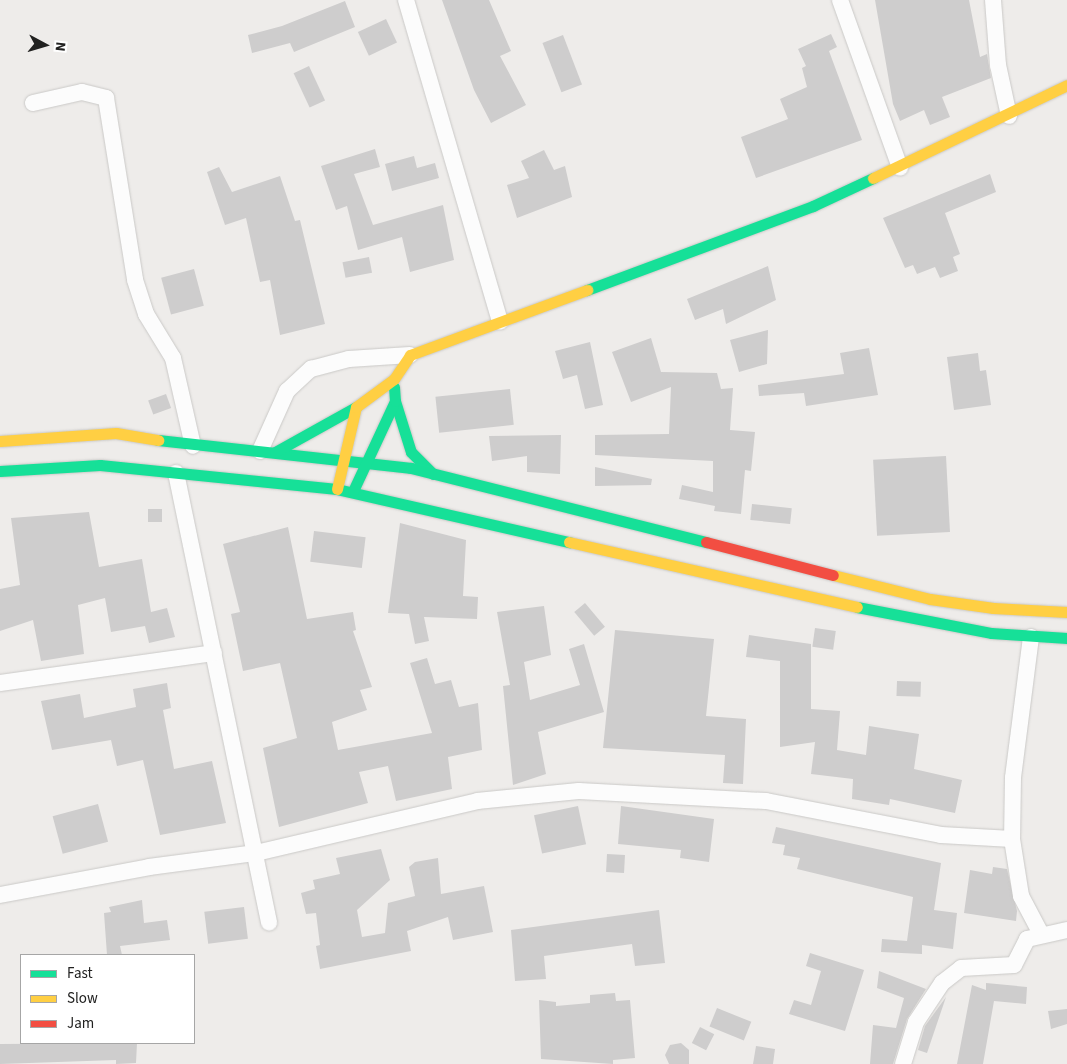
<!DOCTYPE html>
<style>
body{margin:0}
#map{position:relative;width:1067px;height:1064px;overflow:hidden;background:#eeecea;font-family:"Source Sans 3",sans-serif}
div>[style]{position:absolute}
.building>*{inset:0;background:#cecdcd;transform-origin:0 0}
.roads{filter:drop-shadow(0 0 1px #cac9c7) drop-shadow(0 0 1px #cac9c7)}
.street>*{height:16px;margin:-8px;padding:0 8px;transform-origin:8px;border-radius:8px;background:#fcfcfc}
.fast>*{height:11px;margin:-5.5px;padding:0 5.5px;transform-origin:5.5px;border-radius:5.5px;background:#16e098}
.slow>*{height:11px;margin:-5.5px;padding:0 5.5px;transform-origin:5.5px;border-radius:5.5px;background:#ffcf43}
.jam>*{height:11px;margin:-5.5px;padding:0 5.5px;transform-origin:5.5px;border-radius:5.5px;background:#f24e42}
span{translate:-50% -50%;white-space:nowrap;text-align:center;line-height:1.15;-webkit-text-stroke:5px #fff;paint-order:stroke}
.legend{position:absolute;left:20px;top:954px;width:175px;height:90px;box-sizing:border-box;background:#fff;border:1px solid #a6a6a6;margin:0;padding:6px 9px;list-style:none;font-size:15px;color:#212120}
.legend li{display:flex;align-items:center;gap:10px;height:25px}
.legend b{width:25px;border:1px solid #a6a6a6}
.north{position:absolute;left:20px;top:20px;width:50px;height:50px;-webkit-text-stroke:4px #fff;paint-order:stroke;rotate:96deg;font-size:14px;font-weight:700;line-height:20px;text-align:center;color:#212120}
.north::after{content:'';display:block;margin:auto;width:18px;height:22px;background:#212120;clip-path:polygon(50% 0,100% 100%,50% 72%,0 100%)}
</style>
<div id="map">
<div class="building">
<div style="clip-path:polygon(442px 0,489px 0,511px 51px,500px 56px,526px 105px,491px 123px,474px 90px)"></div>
<div style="clip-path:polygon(875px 0,969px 0,980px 57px,987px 54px,991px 78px,942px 97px,950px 117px,930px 125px,924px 110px,900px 121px,893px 104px)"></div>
<div style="clip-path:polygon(345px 1px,355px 27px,294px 52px,290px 43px,252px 53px,248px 35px,282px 26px)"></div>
<div style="left:386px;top:19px;width:26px;height:31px;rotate:65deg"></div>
<div style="clip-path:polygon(831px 34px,837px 47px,829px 51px,862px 140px,756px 178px,741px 137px,788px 119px,780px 99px,807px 87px,802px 68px,806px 66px,798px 49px)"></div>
<div style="left:563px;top:35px;width:53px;height:22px;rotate:69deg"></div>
<div style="left:309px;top:66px;width:38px;height:17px;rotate:65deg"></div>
<div style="clip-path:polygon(375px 149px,380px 167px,354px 174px,373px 225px,443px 205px,454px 260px,410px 272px,402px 237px,358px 250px,347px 206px,336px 210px,321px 166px)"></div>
<div style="clip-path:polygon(544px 150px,554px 170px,565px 166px,572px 197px,517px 218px,507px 185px,529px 178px,521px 161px)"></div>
<div style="clip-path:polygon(414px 156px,417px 168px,435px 163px,439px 178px,392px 191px,385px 164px)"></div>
<div style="clip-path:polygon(219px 167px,232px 192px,280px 176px,295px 221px,300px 220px,325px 324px,280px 335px,270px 280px,260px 282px,246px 218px,225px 225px,207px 172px)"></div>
<div style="clip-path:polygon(990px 174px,996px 192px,945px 213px,960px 254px,953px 257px,958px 271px,940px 278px,935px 267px,917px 274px,913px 265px,905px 268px,883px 218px)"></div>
<div style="left:369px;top:257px;width:16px;height:27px;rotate:79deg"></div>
<div style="clip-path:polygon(768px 266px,776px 300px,726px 324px,723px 309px,695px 320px,687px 299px)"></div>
<div style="left:194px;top:269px;width:38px;height:34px;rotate:75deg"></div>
<div style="clip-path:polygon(768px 330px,767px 364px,739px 372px,730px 340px)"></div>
<div style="clip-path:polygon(651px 338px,661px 372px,717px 373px,721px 389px,733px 388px,730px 430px,755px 432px,751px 471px,745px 470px,741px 514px,714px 511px,715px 506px,679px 499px,682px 485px,713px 492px,713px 461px,595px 455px,595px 435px,669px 434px,671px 387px,631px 402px,612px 352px)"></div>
<div style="clip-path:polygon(590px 342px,603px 405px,585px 409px,577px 375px,563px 379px,555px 351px)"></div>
<div style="clip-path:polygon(869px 348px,878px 395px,806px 406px,804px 393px,759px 396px,758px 385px,844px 374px,840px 353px)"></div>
<div style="clip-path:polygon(978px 353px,980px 371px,986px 370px,991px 405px,954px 410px,947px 357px)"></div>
<div style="left:510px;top:389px;width:36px;height:75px;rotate:84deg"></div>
<div style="left:166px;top:394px;width:15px;height:19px;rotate:70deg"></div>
<div style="clip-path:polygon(561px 435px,560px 474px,527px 472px,527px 456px,492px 461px,489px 436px)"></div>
<div style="left:946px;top:456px;width:76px;height:73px;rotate:87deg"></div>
<div style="clip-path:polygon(595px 467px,652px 479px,651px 485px,595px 486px)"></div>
<div style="left:752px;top:504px;width:40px;height:16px;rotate:6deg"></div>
<div style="left:148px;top:509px;width:14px;height:13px"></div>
<div style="clip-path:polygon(89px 512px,99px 567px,142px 559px,151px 612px,167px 608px,175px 637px,149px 643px,145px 626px,111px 632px,105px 598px,78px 605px,84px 654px,41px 661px,33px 620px,0 631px,0 589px,20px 585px,11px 518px)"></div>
<div style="clip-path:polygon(400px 523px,466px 540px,463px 596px,478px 597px,477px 619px,424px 617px,429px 641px,415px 644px,409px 614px,388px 613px)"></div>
<div style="clip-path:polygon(288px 527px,307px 619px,353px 612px,356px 630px,353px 631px,372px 687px,360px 690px,367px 710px,332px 722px,338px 750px,432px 733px,410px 663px,427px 658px,435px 684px,451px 680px,459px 707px,478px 703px,482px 750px,448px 757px,452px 789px,396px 801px,388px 766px,359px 772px,368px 803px,279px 827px,263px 748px,297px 738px,280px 663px,243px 671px,231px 614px,240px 612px,223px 544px)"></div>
<div style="left:314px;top:531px;width:52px;height:31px;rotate:7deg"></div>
<div style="left:585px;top:603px;width:31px;height:14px;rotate:50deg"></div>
<div style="clip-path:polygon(544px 606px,551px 655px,524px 662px,530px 700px,580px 685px,569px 649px,584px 644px,604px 712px,538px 732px,546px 774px,513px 785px,503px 686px,510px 685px,497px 612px)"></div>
<div style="left:815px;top:628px;width:21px;height:19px;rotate:8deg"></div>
<div style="clip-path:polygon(615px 630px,714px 639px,706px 716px,746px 719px,743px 784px,723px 783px,725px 755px,603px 748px)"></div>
<div style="clip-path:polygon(749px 635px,811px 644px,811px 709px,840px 711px,837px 750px,866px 755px,869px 726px,919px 734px,914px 769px,962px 780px,955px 813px,890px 799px,889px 805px,852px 799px,853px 779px,811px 774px,815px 742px,780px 747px,780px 661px,746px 657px)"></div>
<div style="left:897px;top:681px;width:24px;height:15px;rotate:2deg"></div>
<div style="clip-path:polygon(167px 683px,171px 708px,163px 710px,174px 769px,212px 761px,226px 823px,160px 835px,143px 760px,117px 766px,111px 740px,52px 750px,41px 701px,80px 694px,84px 718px,136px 707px,133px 689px)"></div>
<div style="left:98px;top:804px;width:39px;height:47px;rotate:75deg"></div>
<div style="left:578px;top:806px;width:39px;height:45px;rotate:78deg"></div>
<div style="clip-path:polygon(621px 806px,714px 819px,709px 862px,680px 858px,681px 850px,618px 844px)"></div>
<div style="clip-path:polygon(776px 827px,941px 863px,934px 910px,957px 913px,953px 949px,922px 945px,922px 954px,881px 952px,882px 939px,907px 941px,913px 897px,797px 869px,800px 858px,783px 855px,785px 845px,772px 843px)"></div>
<div style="clip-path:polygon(381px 849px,390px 880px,357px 910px,362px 937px,385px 933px,388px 903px,415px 896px,409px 867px,415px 862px,438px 858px,441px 894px,484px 886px,493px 932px,453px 940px,448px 917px,407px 931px,411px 951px,320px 969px,316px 946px,320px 945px,316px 913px,306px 914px,301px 893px,315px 889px,313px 880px,340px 874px,336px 858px)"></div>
<div style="left:607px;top:854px;width:18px;height:18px;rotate:3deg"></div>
<div style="clip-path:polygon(993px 867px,1007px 869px,1017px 911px,1016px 921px,964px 913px,970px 870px,992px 874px)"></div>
<div style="clip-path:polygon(142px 900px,144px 923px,167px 920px,170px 940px,120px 946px,122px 955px,107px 955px,104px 913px,111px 912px,109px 907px)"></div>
<div style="left:244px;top:907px;width:32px;height:40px;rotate:83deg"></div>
<div style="clip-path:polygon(659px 910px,665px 963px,635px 966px,632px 944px,544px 956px,546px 979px,515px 981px,511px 930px)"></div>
<div style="clip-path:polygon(810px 953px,864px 970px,845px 1031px,789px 1014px,794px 1000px,811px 1005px,821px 971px,806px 966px)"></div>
<div style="clip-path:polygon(879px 971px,926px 989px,907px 1019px,893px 1064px,870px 1064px,873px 1025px,896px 1028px,904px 998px,877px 988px)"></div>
<div style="clip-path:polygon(986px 983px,1027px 987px,1026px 1004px,994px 1001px,983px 1064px,957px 1064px,972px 985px,986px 990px)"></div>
<div style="clip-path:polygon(615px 993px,616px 1001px,630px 1000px,635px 1058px,613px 1060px,613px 1064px,541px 1059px,539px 1000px,556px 1002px,556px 1006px,590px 1003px,590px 995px)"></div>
<div style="clip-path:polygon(946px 997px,927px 1053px,918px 1050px,925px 1026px)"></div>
<div style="left:717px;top:1008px;width:37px;height:20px;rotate:22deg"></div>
<div style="clip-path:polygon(1067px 1009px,1067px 1024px,1051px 1029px,1048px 1011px)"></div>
<div style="left:700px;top:1027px;width:16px;height:18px;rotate:27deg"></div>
<div style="clip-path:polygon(137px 1043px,136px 1063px,116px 1064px,116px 1060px,0 1064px,0 1044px)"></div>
<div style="clip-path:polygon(681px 1043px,689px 1050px,689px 1064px,669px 1064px,665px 1055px,670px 1045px)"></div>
<div style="clip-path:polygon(756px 1046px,775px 1049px,773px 1064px,753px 1064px)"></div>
</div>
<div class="roads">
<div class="street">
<div style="left:406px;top:0;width:335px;rotate:73.7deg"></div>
<div style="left:840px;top:0;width:178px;rotate:70.3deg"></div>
<div style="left:993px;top:0;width:65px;rotate:85.6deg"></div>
<div style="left:998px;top:65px;width:52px;rotate:77.8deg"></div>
<div style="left:33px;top:103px;width:50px;rotate:-12.7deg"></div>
<div style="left:82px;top:92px;width:25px;rotate:14deg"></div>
<div style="left:106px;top:98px;width:184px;rotate:80.9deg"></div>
<div style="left:135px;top:280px;width:36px;rotate:72deg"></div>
<div style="left:146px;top:314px;width:52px;rotate:58.5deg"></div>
<div style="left:173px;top:358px;width:90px;rotate:77.2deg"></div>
<div style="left:260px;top:451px;width:66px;rotate:-65.8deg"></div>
<div style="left:287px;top:391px;width:33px;rotate:-43deg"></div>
<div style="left:311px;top:369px;width:39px;rotate:-15deg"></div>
<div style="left:349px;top:359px;width:61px;rotate:-3.8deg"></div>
<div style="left:176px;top:473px;width:459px;rotate:78.3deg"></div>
<div style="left:1031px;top:637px;width:142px;rotate:97.3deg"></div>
<div style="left:1013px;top:778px;width:61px;rotate:90.9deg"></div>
<div style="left:1012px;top:839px;width:58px;rotate:81deg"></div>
<div style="left:1021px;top:896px;width:43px;rotate:62.2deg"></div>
<div style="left:0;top:683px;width:216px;rotate:-8deg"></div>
<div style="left:0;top:895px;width:152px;rotate:-10.6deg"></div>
<div style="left:149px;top:867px;width:108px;rotate:-7.5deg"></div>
<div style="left:256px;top:853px;width:227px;rotate:-13.2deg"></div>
<div style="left:477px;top:801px;width:102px;rotate:-5.6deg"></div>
<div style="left:579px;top:791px;width:187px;rotate:3.1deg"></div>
<div style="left:766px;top:801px;width:178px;rotate:11deg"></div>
<div style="left:941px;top:835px;width:71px;rotate:3.2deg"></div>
<div style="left:903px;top:1064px;width:44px;rotate:-72.8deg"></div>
<div style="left:916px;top:1022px;width:47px;rotate:-56.3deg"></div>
<div style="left:942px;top:983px;width:24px;rotate:-38deg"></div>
<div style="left:961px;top:968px;width:53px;rotate:-3.2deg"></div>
<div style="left:1014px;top:965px;width:29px;rotate:-63deg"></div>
<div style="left:1027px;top:939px;width:41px;rotate:-12.7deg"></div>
</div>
<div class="fast">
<div style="left:587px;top:290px;width:241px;rotate:-20.4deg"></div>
<div style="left:813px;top:206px;width:66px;rotate:-25deg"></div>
<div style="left:395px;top:401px;width:53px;rotate:72.6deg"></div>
<div style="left:411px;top:452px;width:31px;rotate:45deg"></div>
<div style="left:158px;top:440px;width:255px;rotate:6.3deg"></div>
<div style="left:411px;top:468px;width:304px;rotate:14.1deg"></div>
<div style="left:275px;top:452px;width:93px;rotate:-29.1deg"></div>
<div style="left:0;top:471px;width:100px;rotate:-3.4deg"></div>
<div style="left:100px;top:465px;width:238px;rotate:5.8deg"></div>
<div style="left:337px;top:489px;width:238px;rotate:12.9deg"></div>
<div style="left:353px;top:491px;width:99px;rotate:-65deg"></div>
<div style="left:395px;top:401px;width:14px;rotate:-94deg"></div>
<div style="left:857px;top:607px;width:136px;rotate:11deg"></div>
<div style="left:991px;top:633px;width:76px;rotate:3.8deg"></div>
</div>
<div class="slow">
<div style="left:873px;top:178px;width:215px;rotate:-25.6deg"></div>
<div style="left:0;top:441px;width:116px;rotate:-3.9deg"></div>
<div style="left:116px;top:433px;width:43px;rotate:9.5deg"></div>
<div style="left:337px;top:489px;width:84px;rotate:-77deg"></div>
<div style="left:356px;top:407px;width:47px;rotate:-36.4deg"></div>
<div style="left:394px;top:379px;width:29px;rotate:-56deg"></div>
<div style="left:410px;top:355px;width:189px;rotate:-20.2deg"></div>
<div style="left:569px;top:542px;width:295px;rotate:12.7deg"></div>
<div style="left:833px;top:575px;width:100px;rotate:13.9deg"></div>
<div style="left:930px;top:599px;width:64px;rotate:8.1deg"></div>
<div style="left:993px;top:608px;width:74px;rotate:3.1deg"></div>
</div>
<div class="jam">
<div style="left:706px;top:542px;width:131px;rotate:14.6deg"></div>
</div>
</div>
<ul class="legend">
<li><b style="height:6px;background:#16e098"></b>Fast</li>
<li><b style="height:6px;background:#ffcf43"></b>Slow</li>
<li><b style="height:6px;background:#f24e42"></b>Jam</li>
</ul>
<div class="north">N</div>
</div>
